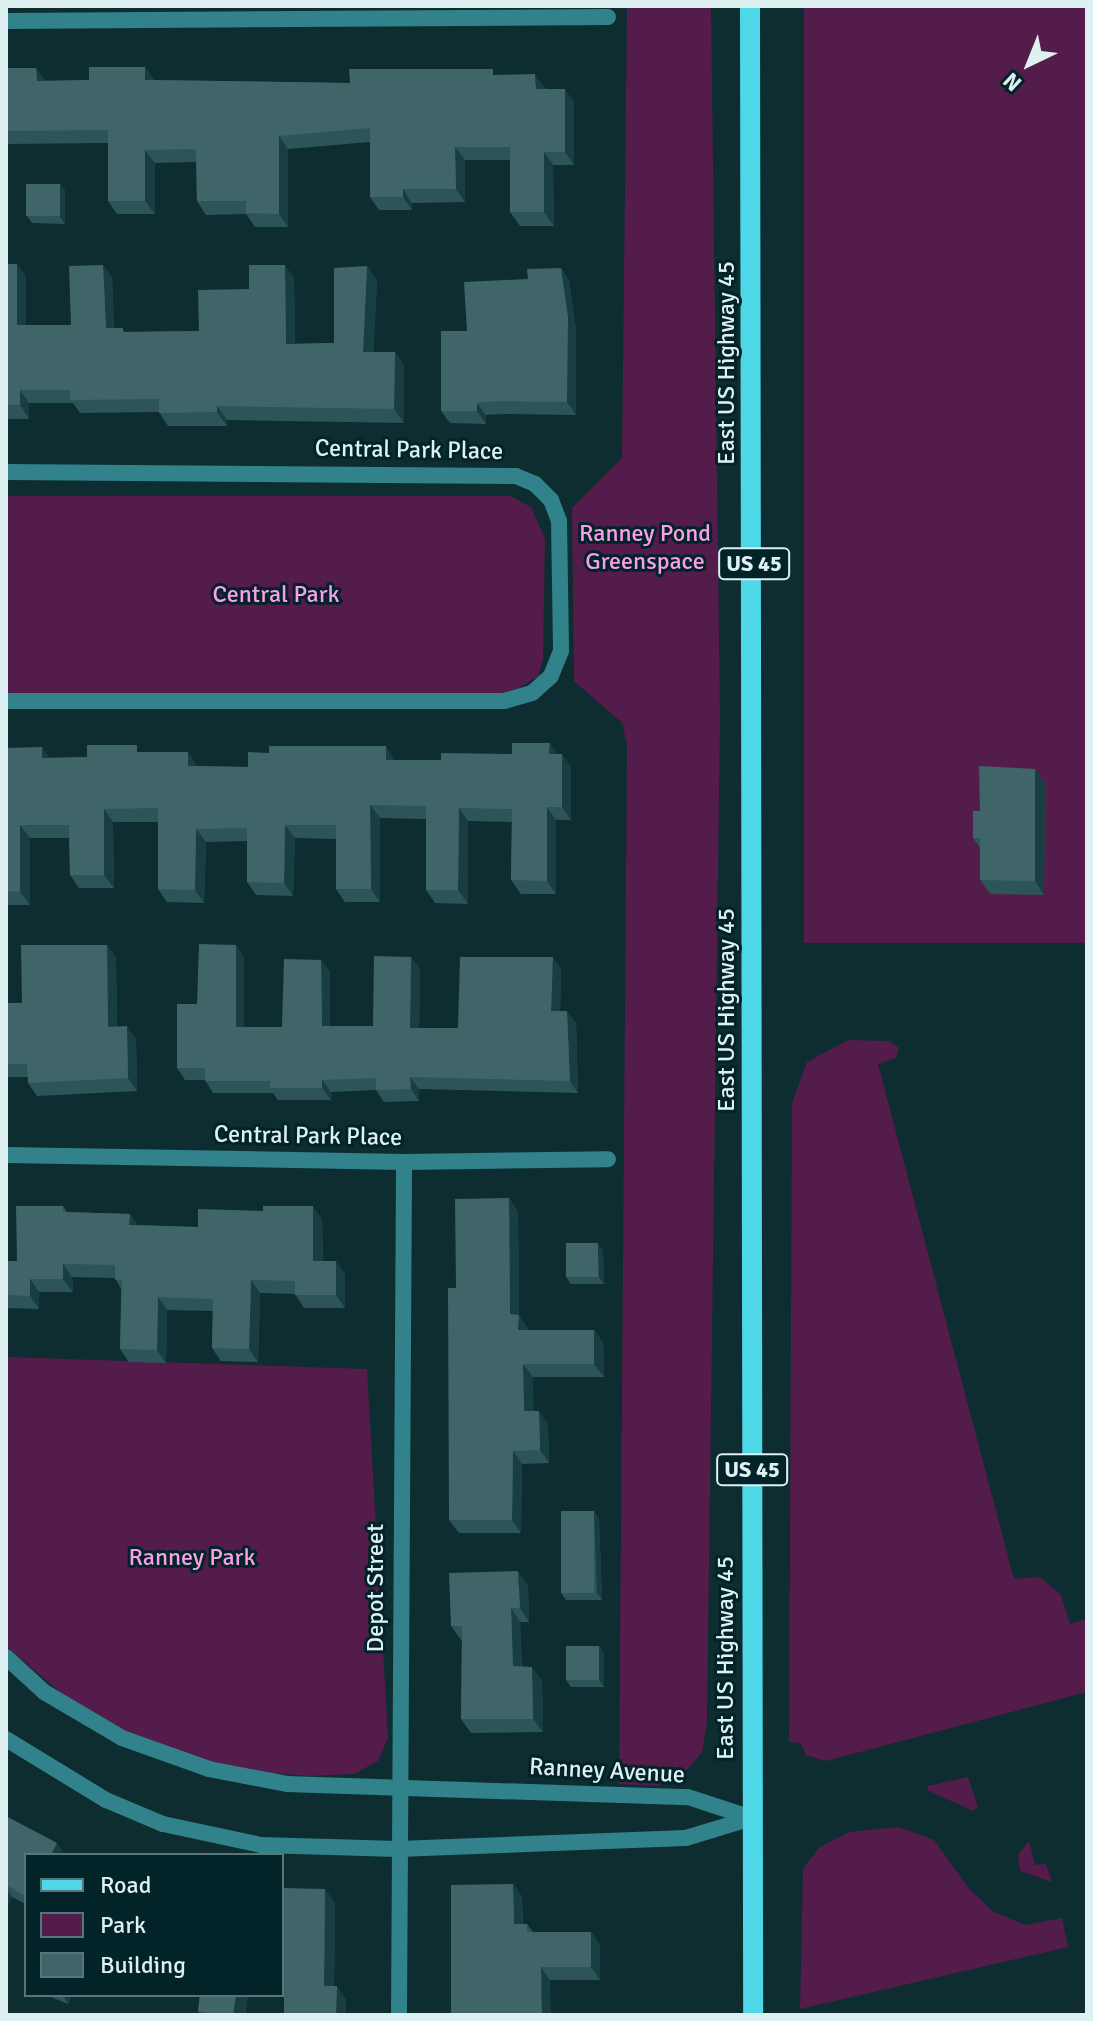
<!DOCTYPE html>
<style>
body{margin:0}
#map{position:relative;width:1093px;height:2021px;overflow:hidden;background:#0d2d31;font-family:Signika,sans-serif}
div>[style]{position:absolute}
.green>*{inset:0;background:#531c4b;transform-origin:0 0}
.minor>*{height:16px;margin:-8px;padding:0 8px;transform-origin:8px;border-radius:8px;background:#31828b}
.primary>*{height:20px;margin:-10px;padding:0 10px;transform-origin:10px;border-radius:10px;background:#4ed7e7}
.wall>*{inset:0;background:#2d5459}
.shaded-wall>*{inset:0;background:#183d42}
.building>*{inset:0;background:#406569;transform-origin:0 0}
span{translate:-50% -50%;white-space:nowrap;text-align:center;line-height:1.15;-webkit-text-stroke:6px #022327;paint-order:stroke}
.shield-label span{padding:2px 6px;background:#022327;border:2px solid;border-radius:6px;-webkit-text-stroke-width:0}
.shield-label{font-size:22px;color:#dff0f3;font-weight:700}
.street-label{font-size:24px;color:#dff0f3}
.park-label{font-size:24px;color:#fb9eea}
.frame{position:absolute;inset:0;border:8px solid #dff0f3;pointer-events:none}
.legend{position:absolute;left:24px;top:1853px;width:260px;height:144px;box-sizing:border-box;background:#022327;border:2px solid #5a7579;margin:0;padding:10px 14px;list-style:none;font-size:24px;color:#dff0f3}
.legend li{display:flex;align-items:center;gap:16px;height:40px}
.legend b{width:40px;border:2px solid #5a7579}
.north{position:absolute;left:989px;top:24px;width:80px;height:80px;-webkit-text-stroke:6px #022327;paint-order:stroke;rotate:223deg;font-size:22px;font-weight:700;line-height:32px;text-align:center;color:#dff0f3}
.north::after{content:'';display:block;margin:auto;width:28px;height:36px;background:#dff0f3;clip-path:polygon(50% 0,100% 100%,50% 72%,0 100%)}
</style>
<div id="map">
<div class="green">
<div style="clip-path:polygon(627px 6px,711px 6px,720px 718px,707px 1721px,702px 1752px,683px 1774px,658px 1786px,619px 1784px,627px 744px,622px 723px,574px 681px,572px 508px,622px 458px)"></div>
<div style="left:804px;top:6px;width:283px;height:937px"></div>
<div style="clip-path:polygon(6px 496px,510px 496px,531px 507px,545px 539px,543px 659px,538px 677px,505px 695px,6px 693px)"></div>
<div style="clip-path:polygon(848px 1040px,889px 1041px,899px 1048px,896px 1058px,878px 1064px,1014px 1579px,1040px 1577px,1061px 1595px,1070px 1624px,1087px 1619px,1087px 1692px,826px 1761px,806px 1755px,800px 1743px,789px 1742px,792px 1103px,807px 1062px)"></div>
<div style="clip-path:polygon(6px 1357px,367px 1369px,388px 1738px,378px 1761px,354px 1774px,310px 1776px,246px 1771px,168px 1750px,114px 1728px,69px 1700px,6px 1646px)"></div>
<div style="clip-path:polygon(968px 1777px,978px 1807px,973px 1811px,927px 1790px,928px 1786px)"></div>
<div style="clip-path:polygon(899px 1827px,934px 1840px,970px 1890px,994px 1912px,1025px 1925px,1062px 1918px,1068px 1947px,800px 2009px,803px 1868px,820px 1847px,849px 1832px)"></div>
<div style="clip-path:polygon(1029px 1841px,1035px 1865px,1046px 1864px,1052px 1882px,1020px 1871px,1018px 1855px)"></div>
</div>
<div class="minor">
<div style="left:6px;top:21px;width:602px;rotate:-0.38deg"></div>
<div style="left:6px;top:472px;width:510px;rotate:0.45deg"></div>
<div style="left:516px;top:476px;width:21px;rotate:23deg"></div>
<div style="left:535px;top:484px;width:23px;rotate:45deg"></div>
<div style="left:551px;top:500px;width:22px;rotate:69deg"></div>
<div style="left:559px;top:521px;width:130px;rotate:89.1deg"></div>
<div style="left:561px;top:651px;width:27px;rotate:112deg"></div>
<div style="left:551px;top:676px;width:25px;rotate:138deg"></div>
<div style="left:532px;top:693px;width:29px;rotate:164deg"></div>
<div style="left:504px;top:701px;width:498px;rotate:180deg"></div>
<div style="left:6px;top:1155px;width:398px;rotate:1deg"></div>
<div style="left:404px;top:1162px;width:204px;rotate:-0.8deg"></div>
<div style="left:6px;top:1657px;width:52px;rotate:42.6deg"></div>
<div style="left:44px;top:1692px;width:91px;rotate:30.5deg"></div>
<div style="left:122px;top:1738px;width:92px;rotate:19.6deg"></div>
<div style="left:209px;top:1769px;width:79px;rotate:10.9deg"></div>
<div style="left:287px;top:1784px;width:401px;rotate:1.9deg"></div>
<div style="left:688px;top:1797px;width:67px;rotate:18.2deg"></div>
<div style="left:6px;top:1739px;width:117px;rotate:31.4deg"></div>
<div style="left:106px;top:1800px;width:62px;rotate:22.8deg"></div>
<div style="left:163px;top:1824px;width:100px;rotate:12.1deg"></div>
<div style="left:261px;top:1845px;width:137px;rotate:1.7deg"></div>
<div style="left:398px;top:1849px;width:288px;rotate:-2.2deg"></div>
<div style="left:686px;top:1838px;width:69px;rotate:-16.9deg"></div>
<div style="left:399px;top:2015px;width:853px;rotate:-89.66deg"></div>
</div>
<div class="primary">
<div style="left:750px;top:6px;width:2009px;rotate:89.91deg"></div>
</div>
<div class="wall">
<div style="clip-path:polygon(145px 67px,154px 80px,350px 83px,497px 75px,545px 88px,574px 102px,574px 165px,553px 165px,554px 226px,520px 226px,510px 212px,510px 160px,465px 160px,465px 202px,412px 203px,412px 210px,379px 210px,370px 197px,370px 142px,288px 149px,288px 227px,255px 227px,246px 214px,206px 215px,197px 201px,196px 162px,155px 163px,155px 214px,117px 214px,108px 201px,108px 143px,6px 144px,6px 68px,36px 68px,45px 81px,89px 80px)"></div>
<div style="clip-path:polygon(60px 184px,65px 191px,65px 224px,32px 223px,27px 216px)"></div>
<div style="clip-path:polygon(6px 264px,26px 277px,26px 325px,71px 325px,103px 265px,112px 278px,114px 328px,126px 332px,199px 331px,249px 289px,294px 278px,295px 344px,334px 343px,367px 266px,377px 280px,373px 352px,395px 352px,404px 366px,404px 423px,227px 420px,227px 426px,168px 426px,159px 412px,80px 413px,73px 403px,29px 403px,29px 419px,6px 419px)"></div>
<div style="clip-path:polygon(561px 268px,569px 280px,576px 330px,576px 415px,504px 414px,486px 415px,486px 424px,450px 423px,441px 411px,467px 331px,528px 279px)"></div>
<div style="clip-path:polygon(6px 748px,50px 758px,87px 757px,142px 752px,197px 766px,248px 767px,395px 760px,441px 760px,512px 754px,557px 754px,571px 767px,571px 820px,556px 820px,556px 894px,521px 894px,511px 880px,512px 822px,468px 821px,468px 904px,435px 903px,426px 890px,426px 819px,380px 818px,380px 902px,345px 902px,336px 889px,336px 839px,295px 838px,293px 896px,256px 895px,247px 882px,247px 841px,206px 842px,204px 903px,167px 902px,158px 889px,158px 822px,113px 822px,114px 888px,79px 888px,70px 875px,69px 838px,30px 838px,30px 905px,6px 905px)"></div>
<div style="clip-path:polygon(1035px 769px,1045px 783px,1044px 895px,990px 894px,980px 880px,980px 848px,973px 838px,980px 811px)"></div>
<div style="clip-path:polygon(107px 945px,116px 958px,117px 1027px,136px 1039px,137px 1091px,37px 1096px,28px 1083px,28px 1077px,6px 1077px,6px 1003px,22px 1003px)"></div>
<div style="clip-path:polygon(244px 957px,244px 1027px,282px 1027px,321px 960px,330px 972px,330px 1026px,373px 1026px,411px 957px,420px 969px,419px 1028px,458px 1028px,561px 969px,560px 1011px,576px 1023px,578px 1093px,419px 1089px,419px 1101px,384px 1102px,376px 1090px,331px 1092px,331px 1100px,278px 1100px,273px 1093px,213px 1093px,205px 1080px,185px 1080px,177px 1068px,197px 1004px)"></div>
<div style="clip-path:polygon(509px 1198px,518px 1212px,519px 1316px,528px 1330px,594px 1330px,603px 1343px,604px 1377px,533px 1377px,533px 1411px,548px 1424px,549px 1463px,522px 1464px,521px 1533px,459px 1533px,449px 1520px,456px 1288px)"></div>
<div style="clip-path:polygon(63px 1206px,67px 1212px,130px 1214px,137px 1225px,198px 1227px,322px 1219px,323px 1261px,345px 1274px,345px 1308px,304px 1308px,295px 1294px,260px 1293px,258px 1362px,221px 1361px,212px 1348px,213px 1311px,167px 1310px,166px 1363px,129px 1362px,120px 1349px,121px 1289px,115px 1278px,72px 1277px,73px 1292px,39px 1292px,39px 1309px,6px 1308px,6px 1261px,17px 1261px)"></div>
<div style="clip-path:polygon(603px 1250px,604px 1284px,571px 1284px,566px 1277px)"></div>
<div style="clip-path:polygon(594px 1511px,599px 1518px,602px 1600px,566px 1600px,561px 1593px)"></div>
<div style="clip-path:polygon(528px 1585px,529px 1622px,520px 1622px,522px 1666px,542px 1680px,543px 1732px,471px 1733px,461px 1719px,462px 1640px,461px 1640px,451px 1626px)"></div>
<div style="clip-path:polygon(599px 1646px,604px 1653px,604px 1687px,571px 1687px,566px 1680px)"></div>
<div style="clip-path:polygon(6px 1816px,26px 1855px,26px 1904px,12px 1897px,6px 1908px)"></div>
<div style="clip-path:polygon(513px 1884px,522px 1897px,523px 1924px,527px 1924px,533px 1932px,591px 1932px,600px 1945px,600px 1980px,550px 1980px,451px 2015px)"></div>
<div style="clip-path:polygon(282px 1888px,335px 1903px,334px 1986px,337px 1986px,346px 2000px,346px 2015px,284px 2015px,284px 1967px,282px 1967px)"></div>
<div style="clip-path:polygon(46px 1995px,72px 1995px,68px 2004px)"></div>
<div style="clip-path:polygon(200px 1995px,248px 1995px,245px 2015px,200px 2015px,198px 2011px)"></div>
</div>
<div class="shaded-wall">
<div style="clip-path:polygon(145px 67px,154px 80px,145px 80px)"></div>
<div style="clip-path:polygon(36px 68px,46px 81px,37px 81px)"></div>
<div style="clip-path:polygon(535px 74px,545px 88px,545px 102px,536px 89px)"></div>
<div style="clip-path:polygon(565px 89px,574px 102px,574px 165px,565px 152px)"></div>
<div style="clip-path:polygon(279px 136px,288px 149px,288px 227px,279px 214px)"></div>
<div style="clip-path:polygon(455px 147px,465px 160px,465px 202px,456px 189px)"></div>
<div style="clip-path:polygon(145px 150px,155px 163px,155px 214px,145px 201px)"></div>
<div style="clip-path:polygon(544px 152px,553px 165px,554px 226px,544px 212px)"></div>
<div style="clip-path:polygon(60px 184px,65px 191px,65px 224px,60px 217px)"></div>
<div style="clip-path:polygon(403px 189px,412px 203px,412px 210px,403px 197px)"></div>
<div style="clip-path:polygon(17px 264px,26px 277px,26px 338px,17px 325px)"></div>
<div style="clip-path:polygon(103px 265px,112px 278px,115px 341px,106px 328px)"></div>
<div style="clip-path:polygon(285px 265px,294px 278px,295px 357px,286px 344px)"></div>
<div style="clip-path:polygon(367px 266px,377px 280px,373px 366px,363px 352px)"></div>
<div style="clip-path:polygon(561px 268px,569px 280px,576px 330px,576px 415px,567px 402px)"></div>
<div style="clip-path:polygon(395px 352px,404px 366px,404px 423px,394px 409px)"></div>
<div style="clip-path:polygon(20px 390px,29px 403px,29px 419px,20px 405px)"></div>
<div style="clip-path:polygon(477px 403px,486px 415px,486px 424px,477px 411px)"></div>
<div style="clip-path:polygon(217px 406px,227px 420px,227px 426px,217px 412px)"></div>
<div style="clip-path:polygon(550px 743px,559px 756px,549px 754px)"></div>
<div style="clip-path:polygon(386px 746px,395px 760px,386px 760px)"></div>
<div style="clip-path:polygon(42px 747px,51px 760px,42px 758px)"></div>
<div style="clip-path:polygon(188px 752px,197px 765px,198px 780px,188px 766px)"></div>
<div style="clip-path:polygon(562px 754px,571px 767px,571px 820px,562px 807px)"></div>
<div style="clip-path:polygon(1035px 769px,1045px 783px,1044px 895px,1035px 881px)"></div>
<div style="clip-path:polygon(370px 805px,380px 818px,380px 902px,371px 889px)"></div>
<div style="clip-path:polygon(547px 807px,556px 820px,556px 894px,547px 881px)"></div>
<div style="clip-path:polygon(459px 808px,468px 821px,468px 904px,458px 890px)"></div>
<div style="clip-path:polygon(104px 809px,113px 822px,114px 888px,104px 875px)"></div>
<div style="clip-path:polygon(20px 825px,30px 838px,30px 905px,20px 892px)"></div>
<div style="clip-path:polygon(285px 825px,295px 838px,293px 896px,284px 883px)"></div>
<div style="clip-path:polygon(196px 829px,206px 842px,204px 903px,195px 890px)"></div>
<div style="clip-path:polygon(107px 945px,116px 958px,117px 1040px,108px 1027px)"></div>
<div style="clip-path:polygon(236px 945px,244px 957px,244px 1039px,236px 1027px)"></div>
<div style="clip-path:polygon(411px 957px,420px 969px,419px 1040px,410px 1028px)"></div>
<div style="clip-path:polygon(553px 957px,561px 969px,560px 1023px,551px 1011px)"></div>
<div style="clip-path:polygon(321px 960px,330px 972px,330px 1038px,322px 1026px)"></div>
<div style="clip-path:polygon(567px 1011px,576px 1023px,578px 1093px,570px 1081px)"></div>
<div style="clip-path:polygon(127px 1026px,136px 1039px,137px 1091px,128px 1078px)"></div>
<div style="clip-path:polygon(410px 1077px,419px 1089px,419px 1101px,411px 1089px)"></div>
<div style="clip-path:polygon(322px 1080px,331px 1092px,331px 1100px,322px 1088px)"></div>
<div style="clip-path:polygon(509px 1198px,518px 1212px,519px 1316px,528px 1328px,528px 1343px,518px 1330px,510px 1314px)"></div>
<div style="clip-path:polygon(313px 1206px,322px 1219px,323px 1274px,313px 1261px)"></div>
<div style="clip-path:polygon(130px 1214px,139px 1227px,129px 1225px)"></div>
<div style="clip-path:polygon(598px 1243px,603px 1250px,604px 1284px,599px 1277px)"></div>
<div style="clip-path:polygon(336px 1261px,345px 1274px,345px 1308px,336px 1295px)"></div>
<div style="clip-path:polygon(63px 1264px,72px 1277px,73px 1292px,63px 1279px)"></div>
<div style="clip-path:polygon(30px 1279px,39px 1292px,39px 1309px,30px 1296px)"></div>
<div style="clip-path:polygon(251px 1280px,260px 1293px,258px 1362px,249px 1349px)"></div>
<div style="clip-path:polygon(158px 1297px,167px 1310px,166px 1363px,157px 1350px)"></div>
<div style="clip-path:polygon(594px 1330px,603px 1343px,604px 1377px,594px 1364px)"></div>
<div style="clip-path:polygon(523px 1364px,533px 1377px,534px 1425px,524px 1411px)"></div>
<div style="clip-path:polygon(539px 1411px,548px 1424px,549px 1463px,540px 1450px)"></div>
<div style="clip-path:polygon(513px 1451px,522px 1464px,521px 1533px,512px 1520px)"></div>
<div style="clip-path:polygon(594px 1511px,599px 1518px,602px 1600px,597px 1593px)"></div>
<div style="clip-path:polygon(518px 1571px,528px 1585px,529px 1622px,520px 1608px)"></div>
<div style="clip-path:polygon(511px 1608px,520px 1622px,522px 1680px,513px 1666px)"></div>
<div style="clip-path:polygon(599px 1646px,604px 1653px,604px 1687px,599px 1680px)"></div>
<div style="clip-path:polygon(532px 1667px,542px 1680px,543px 1732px,533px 1719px)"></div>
<div style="clip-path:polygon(57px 1843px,65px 1855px,51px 1855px)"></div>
<div style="clip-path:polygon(513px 1884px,522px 1897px,523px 1937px,514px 1924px)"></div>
<div style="clip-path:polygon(6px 1888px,12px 1897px,6px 1908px)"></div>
<div style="clip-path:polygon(325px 1889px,335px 1903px,334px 2000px,324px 1986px)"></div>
<div style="clip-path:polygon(591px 1932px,600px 1945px,600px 1980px,591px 1967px)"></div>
<div style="clip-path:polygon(541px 1967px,550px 1980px,551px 2015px,542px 2015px)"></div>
<div style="clip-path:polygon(337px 1986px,346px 2000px,346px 2015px,336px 2015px)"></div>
<div style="clip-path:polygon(64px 1995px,72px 1995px,68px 2004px,64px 1997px)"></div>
<div style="clip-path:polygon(236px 1995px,248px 1995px,245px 2015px,233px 2015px)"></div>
</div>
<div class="building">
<div style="clip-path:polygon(89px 67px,145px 67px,145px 80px,350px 83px,349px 69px,493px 69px,493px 75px,535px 74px,536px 89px,565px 89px,565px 152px,544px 152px,544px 212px,510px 212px,510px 147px,455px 147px,456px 189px,403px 189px,403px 197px,370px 197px,370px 128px,279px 136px,279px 214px,246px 213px,246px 201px,197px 201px,196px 149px,145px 150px,145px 201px,108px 201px,108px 130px,6px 131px,6px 68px,36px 68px,37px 81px,89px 80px)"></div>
<div style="left:26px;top:184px;width:34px;height:32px"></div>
<div style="clip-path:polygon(6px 264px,17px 264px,17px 325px,71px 325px,69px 266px,103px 265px,106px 328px,123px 328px,123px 332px,199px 331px,198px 290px,249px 289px,249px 265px,285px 265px,286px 344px,334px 343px,334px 268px,367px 266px,363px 352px,395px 352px,394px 409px,217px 406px,217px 412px,159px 413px,159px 399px,70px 400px,70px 390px,20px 390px,20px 405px,6px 405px)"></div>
<div style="clip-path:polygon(561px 268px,568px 317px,567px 402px,496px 401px,477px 403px,477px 411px,441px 411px,441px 331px,467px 331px,464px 282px,528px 279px,527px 269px)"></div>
<div style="clip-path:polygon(512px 743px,550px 743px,549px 754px,562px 754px,562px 807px,547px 807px,547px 881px,511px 880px,512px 809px,459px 808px,458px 890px,426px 890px,426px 806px,370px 805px,371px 889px,336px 889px,336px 825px,285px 825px,284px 883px,247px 882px,247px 828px,196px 829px,195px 890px,158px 889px,158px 808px,104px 809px,104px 875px,70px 875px,69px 825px,20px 825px,20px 892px,6px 891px,6px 748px,42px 747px,42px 758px,87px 757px,87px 745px,137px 745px,137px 752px,188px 752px,188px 766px,248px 767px,248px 752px,269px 753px,269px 746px,386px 746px,386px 760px,441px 760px,441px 753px,512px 754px)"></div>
<div style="clip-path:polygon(979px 766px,1035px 769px,1035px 881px,980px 880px,980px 838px,973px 838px,973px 811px,980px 811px)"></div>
<div style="clip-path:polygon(199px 944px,236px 945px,236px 1027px,282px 1027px,284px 959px,321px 960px,322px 1026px,373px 1026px,374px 956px,411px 957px,410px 1028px,458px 1028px,460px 957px,553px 957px,551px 1011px,567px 1011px,570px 1081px,410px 1077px,411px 1089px,376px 1090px,376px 1078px,322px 1080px,322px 1088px,270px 1088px,270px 1081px,205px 1081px,205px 1068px,177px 1068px,177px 1004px,197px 1004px)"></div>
<div style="clip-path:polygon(21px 945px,107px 945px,108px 1027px,127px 1026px,128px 1078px,28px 1083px,27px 1064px,6px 1064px,6px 1003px,22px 1003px)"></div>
<div style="clip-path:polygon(509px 1198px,510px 1314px,519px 1315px,518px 1330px,594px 1330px,594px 1364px,523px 1364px,524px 1411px,539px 1411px,540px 1450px,513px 1451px,512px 1520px,449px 1520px,448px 1288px,456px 1288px,455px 1199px)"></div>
<div style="clip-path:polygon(16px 1206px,63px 1206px,63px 1212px,130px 1214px,129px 1225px,198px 1227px,198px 1209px,263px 1211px,263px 1206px,313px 1206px,313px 1261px,336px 1261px,336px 1295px,295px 1295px,295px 1281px,251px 1280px,249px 1349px,212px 1348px,213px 1299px,158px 1297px,157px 1350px,120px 1349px,122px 1280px,115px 1280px,115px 1265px,63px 1264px,63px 1279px,30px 1279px,30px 1296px,6px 1295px,6px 1261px,17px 1261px)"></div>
<div style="left:566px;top:1243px;width:32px;height:34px"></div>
<div style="left:561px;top:1511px;width:33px;height:82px"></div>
<div style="clip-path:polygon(518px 1571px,520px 1608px,511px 1608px,513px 1666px,532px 1667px,533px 1719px,461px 1719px,462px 1626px,451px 1626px,449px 1573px)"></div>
<div style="left:566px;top:1646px;width:33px;height:34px"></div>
<div style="clip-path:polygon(6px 1816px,57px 1843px,51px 1855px,26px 1855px,26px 1896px,6px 1885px)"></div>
<div style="clip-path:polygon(513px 1884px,514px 1924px,527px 1924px,527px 1932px,591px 1932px,591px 1967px,541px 1967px,542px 2015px,451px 2015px,451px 1885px)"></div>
<div style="clip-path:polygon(282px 1888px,325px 1889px,324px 1986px,337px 1986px,336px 2015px,284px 2015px,284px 1954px,282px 1954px)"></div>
<div style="clip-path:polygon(200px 1995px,236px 1995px,233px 2015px,223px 2015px,198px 2011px)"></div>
</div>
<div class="shield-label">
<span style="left:754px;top:564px">US 45</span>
<span style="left:752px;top:1470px">US 45</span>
</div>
<div class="street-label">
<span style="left:727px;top:363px;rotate:-90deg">East US Highway 45</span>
<span style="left:409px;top:450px;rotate:1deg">Central Park Place</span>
<span style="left:727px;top:1010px;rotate:-90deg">East US Highway 45</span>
<span style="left:308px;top:1136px;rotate:1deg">Central Park Place</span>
<span style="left:376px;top:1588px;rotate:-90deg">Depot Street</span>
<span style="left:726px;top:1658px;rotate:-90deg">East US Highway 45</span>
<span style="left:607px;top:1771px;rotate:3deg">Ranney Avenue</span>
</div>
<div class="park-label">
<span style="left:645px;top:548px">Ranney Pond<br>Greenspace</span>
<span style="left:276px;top:595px">Central Park</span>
<span style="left:192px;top:1558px">Ranney Park</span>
</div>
<div class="frame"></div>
<ul class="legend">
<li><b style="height:10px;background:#4ed7e7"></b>Road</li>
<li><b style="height:22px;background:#531c4b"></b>Park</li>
<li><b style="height:22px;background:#406569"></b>Building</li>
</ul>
<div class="north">N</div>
</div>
